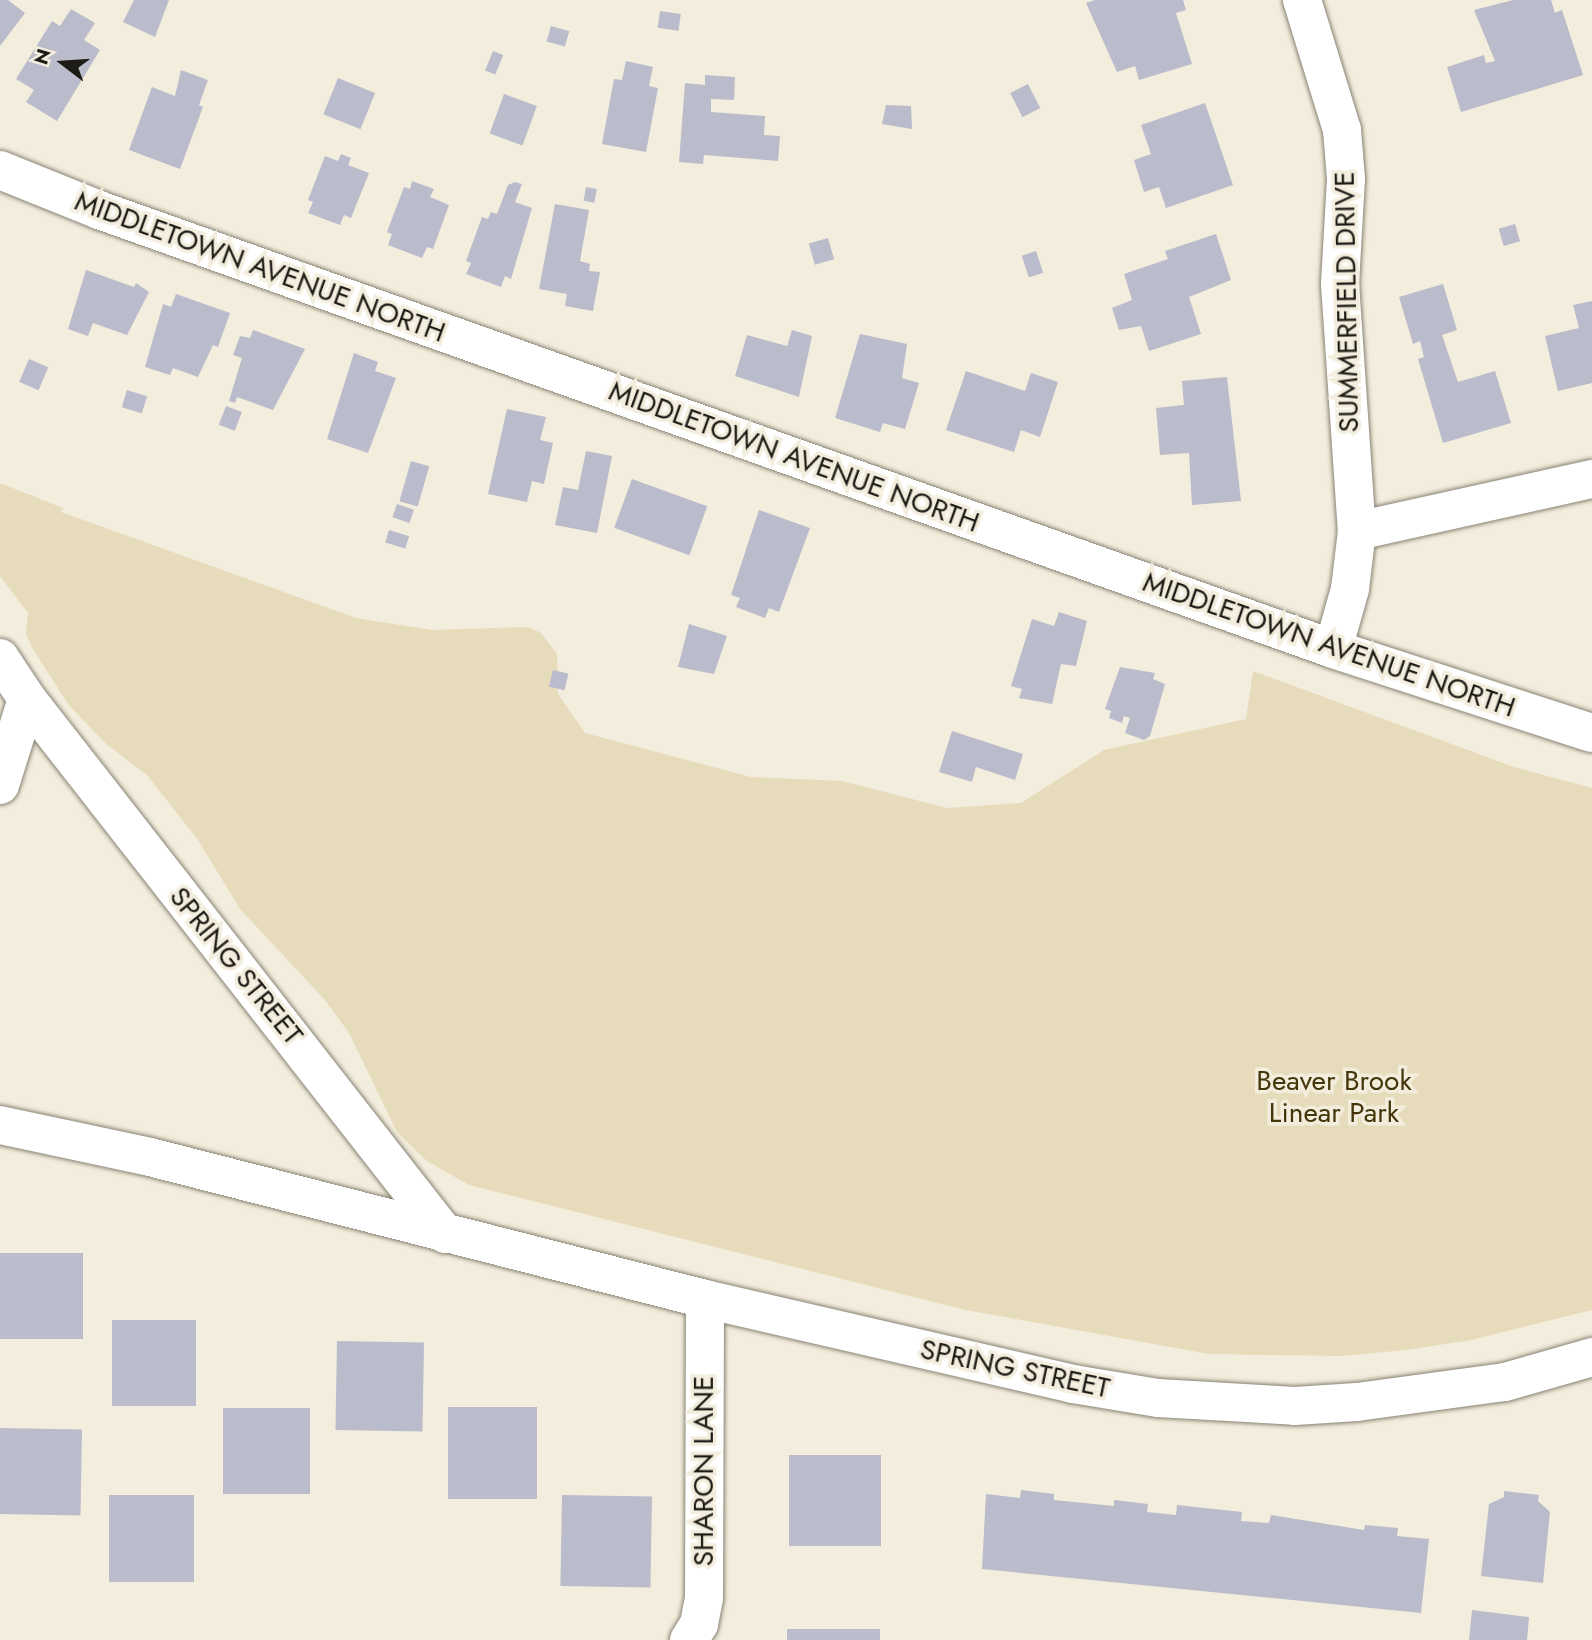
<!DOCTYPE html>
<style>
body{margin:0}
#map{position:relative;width:1592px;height:1640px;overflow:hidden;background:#f3eddd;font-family:Jost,sans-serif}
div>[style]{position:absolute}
.green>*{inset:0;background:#e6dbba}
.building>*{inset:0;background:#babbcb;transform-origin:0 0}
.roads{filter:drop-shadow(0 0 2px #888374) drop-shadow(0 0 2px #888374)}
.street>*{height:38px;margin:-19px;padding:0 19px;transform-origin:19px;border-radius:19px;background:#fff}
.secondary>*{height:38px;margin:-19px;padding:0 19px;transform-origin:19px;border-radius:19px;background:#fff}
span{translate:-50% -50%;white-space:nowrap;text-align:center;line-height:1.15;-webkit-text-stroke:7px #f3eddd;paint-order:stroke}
.street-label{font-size:28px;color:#1d1b15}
.park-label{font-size:28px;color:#44360a}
.north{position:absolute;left:28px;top:28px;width:70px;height:70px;-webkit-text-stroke:5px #f3eddd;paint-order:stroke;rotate:287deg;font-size:19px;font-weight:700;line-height:28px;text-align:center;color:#1d1b15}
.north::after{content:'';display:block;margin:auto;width:24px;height:32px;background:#1d1b15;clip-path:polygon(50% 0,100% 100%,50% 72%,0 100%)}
</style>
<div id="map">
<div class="green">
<div style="clip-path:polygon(0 483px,63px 508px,61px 512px,356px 618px,432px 630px,528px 627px,541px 633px,557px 654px,558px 694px,585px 733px,751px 777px,842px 781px,947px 808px,1021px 803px,1104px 750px,1246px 719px,1253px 671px,1514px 767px,1592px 788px,1592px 1310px,1471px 1340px,1406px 1350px,1341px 1356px,1209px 1354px,966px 1310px,469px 1185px,427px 1161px,397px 1132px,349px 1033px,325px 1000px,240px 909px,198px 840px,147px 775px,106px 744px,68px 704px,31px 646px,26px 633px,28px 613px,0 576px)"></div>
</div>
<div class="building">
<div style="clip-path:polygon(0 0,8px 0,25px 13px,0 46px)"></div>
<div style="clip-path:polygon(134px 0,169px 0,155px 37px,123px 22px)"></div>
<div style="clip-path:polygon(1095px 0,1183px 0,1186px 10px,1176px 13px,1192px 64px,1139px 80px,1135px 66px,1117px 72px,1086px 3px)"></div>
<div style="clip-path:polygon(1513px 0,1551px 0,1555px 13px,1562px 10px,1583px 75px,1461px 112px,1447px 67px,1484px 55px,1486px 63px,1495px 61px,1474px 10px)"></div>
<div style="clip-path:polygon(71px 9px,95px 23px,84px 40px,100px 50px,57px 121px,26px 102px,34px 90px,16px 79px,52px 21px,60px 26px)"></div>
<div style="left:660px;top:11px;width:21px;height:17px;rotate:8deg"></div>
<div style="left:551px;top:26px;width:19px;height:16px;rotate:16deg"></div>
<div style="left:493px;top:51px;width:11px;height:21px;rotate:22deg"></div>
<div style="clip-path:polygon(626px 61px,653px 67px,649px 86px,658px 88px,646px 152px,602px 144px,614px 79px,622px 80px)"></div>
<div style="clip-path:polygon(181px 70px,208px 80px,199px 105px,203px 107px,180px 169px,129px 150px,152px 87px,175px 96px)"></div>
<div style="clip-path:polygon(705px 75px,735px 77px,734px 100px,711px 99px,711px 112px,765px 116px,764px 135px,780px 136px,778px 161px,704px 155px,703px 164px,679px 162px,685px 83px,705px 85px)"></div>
<div style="left:338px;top:78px;width:40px;height:39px;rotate:22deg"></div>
<div style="left:1028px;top:84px;width:27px;height:20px;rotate:63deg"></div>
<div style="left:504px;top:94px;width:35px;height:42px;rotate:20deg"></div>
<div style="clip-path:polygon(1205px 103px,1233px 185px,1166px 208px,1159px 187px,1144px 192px,1134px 160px,1151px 154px,1141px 125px)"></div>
<div style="clip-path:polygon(886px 105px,911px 106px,912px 129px,882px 124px)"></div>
<div style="clip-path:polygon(341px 154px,351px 158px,348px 165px,369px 173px,351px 218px,344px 215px,340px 225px,308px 213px,313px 202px,308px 200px,325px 156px,338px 161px)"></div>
<div style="clip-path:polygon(412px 181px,434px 189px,430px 197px,449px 205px,433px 249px,427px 247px,422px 258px,388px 245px,392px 234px,387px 232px,404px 187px,410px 189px)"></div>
<div style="clip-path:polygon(515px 182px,522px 184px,515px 202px,532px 208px,511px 279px,505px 276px,501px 287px,466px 274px,471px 263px,466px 261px,482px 217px,488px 219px,491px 212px,497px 214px,508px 185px)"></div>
<div style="left:586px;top:187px;width:11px;height:14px;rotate:10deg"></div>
<div style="clip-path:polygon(555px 204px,589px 210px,580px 261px,590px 264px,589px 271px,600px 272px,593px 311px,565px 306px,567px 294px,539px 289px)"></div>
<div style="left:1515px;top:224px;width:18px;height:17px;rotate:74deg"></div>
<div style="clip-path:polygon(1216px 234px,1231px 280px,1189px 297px,1201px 334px,1149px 351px,1141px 326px,1119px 330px,1112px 308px,1132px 300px,1124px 274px,1168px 259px,1165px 251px)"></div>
<div style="left:828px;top:238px;width:22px;height:20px;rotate:74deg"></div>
<div style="left:1036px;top:251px;width:23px;height:15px;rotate:72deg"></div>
<div style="clip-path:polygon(86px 270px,134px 287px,136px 283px,149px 292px,127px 335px,93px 323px,88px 336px,68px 329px)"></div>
<div style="clip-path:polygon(1443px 284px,1457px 330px,1442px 335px,1458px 382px,1495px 371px,1511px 423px,1443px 443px,1418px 359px,1424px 357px,1420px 341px,1413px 344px,1399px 297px)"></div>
<div style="clip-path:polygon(176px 294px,230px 313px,218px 347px,213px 345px,198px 377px,173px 368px,170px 375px,145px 367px,163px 304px,171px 307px)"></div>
<div style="clip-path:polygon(1592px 301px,1592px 383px,1558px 391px,1545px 336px,1579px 328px,1573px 305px)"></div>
<div style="clip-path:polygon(253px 330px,305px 349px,273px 410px,237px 397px,235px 403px,229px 401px,242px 358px,233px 355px,240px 336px,250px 338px)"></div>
<div style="clip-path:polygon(792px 330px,812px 336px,799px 397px,735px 376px,747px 335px,787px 346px)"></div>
<div style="clip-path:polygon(860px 334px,907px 344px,902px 378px,919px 383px,905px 429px,883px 423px,880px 432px,835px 418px)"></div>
<div style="clip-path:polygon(354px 353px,378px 362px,375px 371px,396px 378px,368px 453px,327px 439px)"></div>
<div style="left:29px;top:359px;width:21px;height:25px;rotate:23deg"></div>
<div style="clip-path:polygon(966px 371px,1025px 391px,1031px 373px,1058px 382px,1040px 437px,1021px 430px,1014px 452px,946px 430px)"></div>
<div style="clip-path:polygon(1227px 377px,1241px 501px,1192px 505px,1189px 453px,1160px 455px,1156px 408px,1184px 405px,1182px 381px)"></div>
<div style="left:127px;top:390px;width:21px;height:18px;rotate:17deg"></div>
<div style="left:226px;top:406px;width:17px;height:20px;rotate:21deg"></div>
<div style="clip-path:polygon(507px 409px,546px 417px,540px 440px,553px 443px,544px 484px,532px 481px,527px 502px,488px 494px)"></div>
<div style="clip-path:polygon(586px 451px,612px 456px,597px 533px,555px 525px,563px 487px,578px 490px)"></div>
<div style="left:411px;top:461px;width:19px;height:42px;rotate:16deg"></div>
<div style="left:632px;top:479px;width:80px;height:52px;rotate:20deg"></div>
<div style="left:397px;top:504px;width:18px;height:14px;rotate:19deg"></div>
<div style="clip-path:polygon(759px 510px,810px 528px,779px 612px,769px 608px,765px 618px,736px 607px,740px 598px,731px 595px)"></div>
<div style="left:389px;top:530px;width:21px;height:13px;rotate:17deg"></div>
<div style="clip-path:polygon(1059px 612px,1087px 621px,1076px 666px,1061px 664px,1052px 704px,1019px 698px,1022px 689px,1011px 686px,1032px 619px,1054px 626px)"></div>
<div style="clip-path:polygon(689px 624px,727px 636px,714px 674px,678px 667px)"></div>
<div style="clip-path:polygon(1120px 667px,1155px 673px,1153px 679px,1165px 684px,1150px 736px,1144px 740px,1125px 733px,1130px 718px,1124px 716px,1122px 723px,1109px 718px,1111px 711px,1105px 709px)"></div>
<div style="left:553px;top:670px;width:16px;height:17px;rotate:14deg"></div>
<div style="clip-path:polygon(952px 731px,1023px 754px,1015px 780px,976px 767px,972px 782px,939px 772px)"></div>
<div style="left:0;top:1253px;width:83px;height:86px"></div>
<div style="left:196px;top:1320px;width:86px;height:84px;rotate:90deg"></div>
<div style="left:337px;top:1341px;width:87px;height:89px;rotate:1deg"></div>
<div style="left:448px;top:1407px;width:89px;height:92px"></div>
<div style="left:223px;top:1408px;width:87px;height:86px"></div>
<div style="left:0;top:1428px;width:82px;height:86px;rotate:1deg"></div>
<div style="left:789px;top:1455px;width:92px;height:91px"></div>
<div style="clip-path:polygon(1021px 1490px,1054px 1494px,1054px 1500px,1114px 1506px,1114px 1500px,1148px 1504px,1147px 1512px,1176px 1515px,1177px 1505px,1242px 1512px,1241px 1521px,1269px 1523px,1271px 1515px,1364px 1530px,1365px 1525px,1398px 1528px,1397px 1536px,1429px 1539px,1421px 1613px,982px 1569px,986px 1494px,1020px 1498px)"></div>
<div style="clip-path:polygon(1504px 1491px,1539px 1495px,1538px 1501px,1550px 1512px,1543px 1583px,1481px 1576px,1489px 1504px,1504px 1497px)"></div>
<div style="left:109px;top:1495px;width:85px;height:87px"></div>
<div style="left:562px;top:1495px;width:90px;height:91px;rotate:1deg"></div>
<div style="clip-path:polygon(1472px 1610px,1529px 1617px,1527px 1640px,1469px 1640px)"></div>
<div style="left:880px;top:1629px;width:11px;height:93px;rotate:90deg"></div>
</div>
<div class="roads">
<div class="street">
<div style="left:1302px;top:0;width:136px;rotate:72.9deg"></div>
<div style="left:1342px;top:130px;width:49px;rotate:85.3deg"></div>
<div style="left:1346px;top:179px;width:105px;rotate:93.3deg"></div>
<div style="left:1340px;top:284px;width:248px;rotate:86.1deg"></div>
<div style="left:1357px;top:531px;width:58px;rotate:96.9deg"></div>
<div style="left:1350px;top:589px;width:62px;rotate:105.8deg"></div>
<div style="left:1357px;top:531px;width:241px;rotate:-12.5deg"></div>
<div style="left:0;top:658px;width:49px;rotate:56.6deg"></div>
<div style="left:27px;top:699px;width:679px;rotate:52deg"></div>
<div style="left:0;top:785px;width:90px;rotate:-72.6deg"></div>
<div style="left:0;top:1125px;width:153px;rotate:12deg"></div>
<div style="left:150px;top:1157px;width:573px;rotate:14.35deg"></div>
<div style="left:705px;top:1299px;width:378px;rotate:13deg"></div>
<div style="left:1073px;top:1384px;width:86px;rotate:9.4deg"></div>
<div style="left:1158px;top:1398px;width:137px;rotate:3.3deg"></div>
<div style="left:1295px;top:1406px;width:62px;rotate:-3.7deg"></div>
<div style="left:1357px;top:1402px;width:149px;rotate:-7.7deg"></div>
<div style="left:1505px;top:1382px;width:91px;rotate:-16deg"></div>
<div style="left:689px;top:1640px;width:19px;rotate:-58deg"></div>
<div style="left:699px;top:1624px;width:26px;rotate:-79deg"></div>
<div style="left:704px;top:1598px;width:299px;rotate:-89.8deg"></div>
</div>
<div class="secondary">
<div style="left:0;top:170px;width:107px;rotate:22deg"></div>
<div style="left:99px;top:210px;width:1310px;rotate:19.58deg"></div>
<div style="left:1333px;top:649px;width:272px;rotate:18deg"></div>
</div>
</div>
<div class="street-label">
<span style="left:260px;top:267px;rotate:20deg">MIDDLETOWN AVENUE NORTH</span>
<span style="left:1347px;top:302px;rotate:-91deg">SUMMERFIELD DRIVE</span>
<span style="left:794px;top:457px;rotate:20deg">MIDDLETOWN AVENUE NORTH</span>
<span style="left:1329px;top:645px;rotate:19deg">MIDDLETOWN AVENUE NORTH</span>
<span style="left:236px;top:966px;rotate:51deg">SPRING STREET</span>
<span style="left:1015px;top:1369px;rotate:12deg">SPRING STREET</span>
<span style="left:704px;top:1471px;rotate:-90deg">SHARON LANE</span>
</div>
<div class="park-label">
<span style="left:1334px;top:1097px">Beaver Brook<br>Linear Park</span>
</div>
<div class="north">N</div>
</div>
